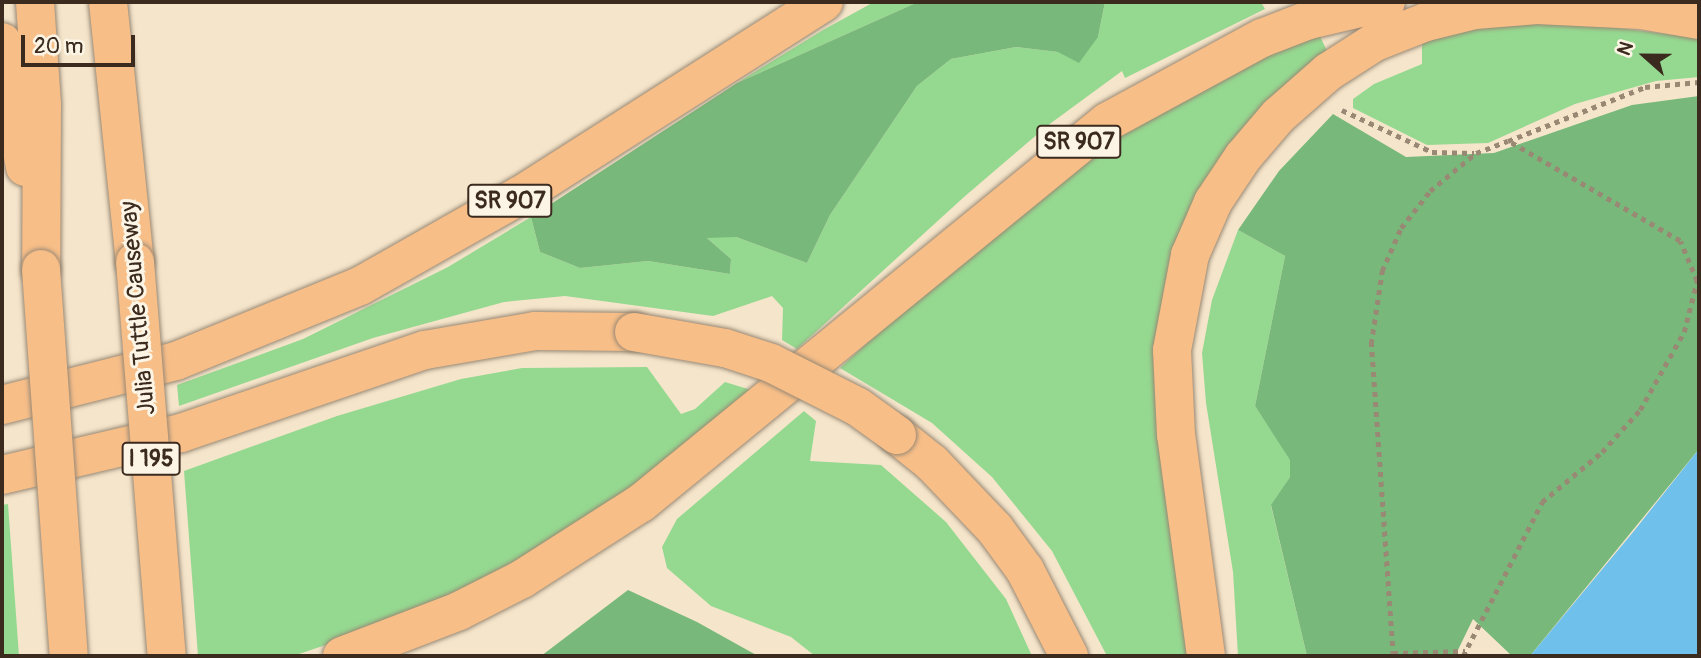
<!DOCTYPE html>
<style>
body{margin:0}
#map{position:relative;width:1701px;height:658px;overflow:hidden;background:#f5e5cb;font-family:Pangolin,sans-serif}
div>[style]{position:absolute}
.green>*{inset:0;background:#95d991}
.forest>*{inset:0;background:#78b97b}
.water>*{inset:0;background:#6fc1eb}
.path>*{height:4.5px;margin-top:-2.25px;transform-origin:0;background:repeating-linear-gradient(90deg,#988874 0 5px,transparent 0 10px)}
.roads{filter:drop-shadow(0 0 2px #988874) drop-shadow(0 0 2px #988874)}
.primary>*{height:38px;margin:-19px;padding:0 19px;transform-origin:19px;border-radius:19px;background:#f7be88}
.trunk>*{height:38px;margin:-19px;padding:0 19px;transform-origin:19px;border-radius:19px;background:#f7be88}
.motorway>*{height:38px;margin:-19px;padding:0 19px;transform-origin:19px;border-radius:19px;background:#f7be88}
.bridges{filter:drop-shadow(0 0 2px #988874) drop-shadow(0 0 2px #988874)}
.motorway-bridge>*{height:38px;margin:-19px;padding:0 19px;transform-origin:19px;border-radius:19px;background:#f7be88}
span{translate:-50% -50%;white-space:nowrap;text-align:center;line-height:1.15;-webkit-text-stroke:6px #fcf5e5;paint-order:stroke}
.shield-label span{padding:2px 5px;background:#fcf5e5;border:2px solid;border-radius:5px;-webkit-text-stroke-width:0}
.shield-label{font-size:23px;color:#3b2a1e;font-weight:700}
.street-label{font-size:24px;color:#3b2a1e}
.frame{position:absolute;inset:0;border:4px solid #3b2a1e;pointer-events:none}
.north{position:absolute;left:1610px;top:21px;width:70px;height:70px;-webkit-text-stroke:5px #fcf5e5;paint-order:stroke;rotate:291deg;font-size:19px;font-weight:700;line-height:28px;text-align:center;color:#3b2a1e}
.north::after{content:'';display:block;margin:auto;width:24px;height:32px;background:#3b2a1e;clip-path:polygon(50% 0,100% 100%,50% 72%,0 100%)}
.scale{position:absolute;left:21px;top:35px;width:114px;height:32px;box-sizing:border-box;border:4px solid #3b2a1e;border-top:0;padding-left:9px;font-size:21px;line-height:24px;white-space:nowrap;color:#3b2a1e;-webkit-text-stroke:5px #fcf5e5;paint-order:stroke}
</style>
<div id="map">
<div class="green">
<div style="clip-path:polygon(874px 2px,918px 2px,737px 83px,823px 30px)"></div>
<div style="clip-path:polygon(1105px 2px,1261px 2px,1265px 9px,1125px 78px,1122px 71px,1047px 126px,964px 197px,797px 349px,782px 340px,783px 308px,772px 296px,713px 316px,565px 296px,504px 302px,373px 338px,179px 406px,177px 385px,303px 339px,448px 267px,531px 217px,540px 252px,580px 268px,648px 261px,730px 274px,731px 259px,706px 237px,736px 237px,807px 263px,830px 215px,917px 86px,951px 59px,1016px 47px,1058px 52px,1098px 37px)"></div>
<div style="clip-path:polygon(1561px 21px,1699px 38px,1699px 77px,1656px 81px,1575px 104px,1488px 143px,1427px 145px,1353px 108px,1353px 99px,1374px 84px,1422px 64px,1422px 42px,1484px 25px)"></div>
<div style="clip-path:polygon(1318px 32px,1327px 51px,1176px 260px,1191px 656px,1107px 656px,1052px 551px,992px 477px,932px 423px,840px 368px,1030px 193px,1128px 122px)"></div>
<div style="clip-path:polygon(1238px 230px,1285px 256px,1255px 406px,1290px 459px,1290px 477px,1271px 506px,1307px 656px,1238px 656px,1233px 572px,1206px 403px,1202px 353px,1212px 300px)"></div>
<div style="clip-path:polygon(647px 367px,681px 414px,695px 409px,725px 382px,751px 390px,654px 476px,499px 574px,391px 623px,293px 656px,198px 656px,184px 471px,337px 416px,461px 379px,522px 368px)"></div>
<div style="clip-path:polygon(804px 411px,816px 421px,810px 461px,881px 465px,946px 522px,1006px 599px,1032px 656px,815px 656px,791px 637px,711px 606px,667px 568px,662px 547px,677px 519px)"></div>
<div style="clip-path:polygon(8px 504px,19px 656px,2px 656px,2px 505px)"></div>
</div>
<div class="forest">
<div style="clip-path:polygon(918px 2px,1105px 2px,1098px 37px,1079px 63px,1058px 52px,1016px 47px,951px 59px,917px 86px,830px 215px,807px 263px,736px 237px,707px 238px,731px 259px,730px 274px,648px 261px,580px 268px,540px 252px,531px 217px,737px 83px)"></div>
<div style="clip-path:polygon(1699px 96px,1699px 449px,1530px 656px,1512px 656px,1473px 619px,1455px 656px,1307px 656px,1271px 505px,1290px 477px,1290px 460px,1255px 406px,1285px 256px,1238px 230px,1279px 171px,1333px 114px,1406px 157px,1494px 153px,1632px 105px)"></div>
<div style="clip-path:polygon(628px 590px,697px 622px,758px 656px,541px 656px)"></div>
</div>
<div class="water">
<div style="clip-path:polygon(1699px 449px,1699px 656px,1530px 656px,1634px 531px)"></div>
</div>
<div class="path">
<div style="left:1342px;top:110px;width:99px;rotate:25deg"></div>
<div style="left:1432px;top:152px;width:42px;rotate:1.4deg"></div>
<div style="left:1393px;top:653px;width:72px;rotate:-1.6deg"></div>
<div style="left:1393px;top:656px;width:313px;rotate:-94deg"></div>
<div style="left:1371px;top:344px;width:74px;rotate:-81.4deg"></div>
<div style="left:1382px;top:271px;width:47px;rotate:-66.2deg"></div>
<div style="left:1401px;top:228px;width:47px;rotate:-51.9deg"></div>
<div style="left:1430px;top:191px;width:60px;rotate:-39.6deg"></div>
<div style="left:1476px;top:153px;width:34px;rotate:-21deg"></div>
<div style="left:1463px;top:656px;width:173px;rotate:-62.8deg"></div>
<div style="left:1542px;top:502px;width:78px;rotate:-39.8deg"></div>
<div style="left:1602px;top:452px;width:57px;rotate:-47.9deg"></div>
<div style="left:1640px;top:410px;width:90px;rotate:-60.6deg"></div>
<div style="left:1684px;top:332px;width:53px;rotate:-75.7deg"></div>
<div style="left:1697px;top:281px;width:43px;rotate:-113deg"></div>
<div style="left:1680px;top:241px;width:199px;rotate:-149.8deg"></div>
<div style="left:1508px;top:141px;width:147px;rotate:-21.5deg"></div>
<div style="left:1645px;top:87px;width:54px;rotate:-5.3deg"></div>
</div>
<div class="roads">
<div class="primary">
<div style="left:342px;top:656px;width:125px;rotate:-21deg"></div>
<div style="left:459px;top:611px;width:71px;rotate:-26.9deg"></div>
<div style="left:522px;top:579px;width:141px;rotate:-32.6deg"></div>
<div style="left:641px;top:503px;width:602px;rotate:-39.27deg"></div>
<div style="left:1107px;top:122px;width:176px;rotate:-28.5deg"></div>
<div style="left:1262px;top:38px;width:50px;rotate:-21deg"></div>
<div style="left:1309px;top:20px;width:79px;rotate:-13.2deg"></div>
</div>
<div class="trunk">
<div style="left:2px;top:405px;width:179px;rotate:-14.2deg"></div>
<div style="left:176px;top:361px;width:199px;rotate:-22.2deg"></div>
<div style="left:360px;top:286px;width:185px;rotate:-29.5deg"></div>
<div style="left:521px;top:195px;width:359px;rotate:-32.5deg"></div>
</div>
<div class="motorway">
<div style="left:35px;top:2px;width:103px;rotate:86.1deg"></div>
<div style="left:42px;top:105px;width:164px;rotate:90.3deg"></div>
<div style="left:108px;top:2px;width:261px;rotate:84.1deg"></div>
<div style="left:2px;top:42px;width:127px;rotate:79.6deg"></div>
<div style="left:897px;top:435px;width:45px;rotate:38.7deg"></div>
<div style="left:932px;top:463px;width:91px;rotate:46.3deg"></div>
<div style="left:995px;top:529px;width:51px;rotate:53.8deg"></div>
<div style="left:1025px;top:570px;width:97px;rotate:62.9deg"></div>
<div style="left:2px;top:475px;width:184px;rotate:-13.2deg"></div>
<div style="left:181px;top:433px;width:258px;rotate:-18.8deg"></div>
<div style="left:425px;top:350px;width:112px;rotate:-9.8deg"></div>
<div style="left:535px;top:331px;width:99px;rotate:0.6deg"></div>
<div style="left:1206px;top:656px;width:223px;rotate:-97.7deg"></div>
<div style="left:1176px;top:435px;width:85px;rotate:-92.7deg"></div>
<div style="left:1172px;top:350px;width:97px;rotate:-79.3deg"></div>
<div style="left:1190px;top:255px;width:58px;rotate:-66.5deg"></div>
<div style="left:1213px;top:202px;width:54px;rotate:-56.3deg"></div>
<div style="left:1243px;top:157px;width:54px;rotate:-49.5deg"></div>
<div style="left:1278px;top:116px;width:67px;rotate:-41.3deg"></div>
<div style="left:1328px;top:72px;width:56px;rotate:-32.6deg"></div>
<div style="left:1375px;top:42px;width:55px;rotate:-21.4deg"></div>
<div style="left:1426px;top:22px;width:50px;rotate:-13.8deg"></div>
<div style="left:1475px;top:10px;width:62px;rotate:-4.6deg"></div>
<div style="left:1537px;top:5px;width:104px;rotate:2.8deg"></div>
<div style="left:1641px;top:10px;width:59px;rotate:9.8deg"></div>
</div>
</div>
<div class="bridges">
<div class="motorway-bridge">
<div style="left:135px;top:262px;width:395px;rotate:85.4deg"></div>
<div style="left:41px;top:269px;width:388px;rotate:85.9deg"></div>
<div style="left:634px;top:332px;width:92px;rotate:10deg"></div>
<div style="left:725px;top:348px;width:48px;rotate:18.1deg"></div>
<div style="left:771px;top:363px;width:97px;rotate:26.8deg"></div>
<div style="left:858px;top:407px;width:48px;rotate:35.7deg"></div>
</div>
</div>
<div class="shield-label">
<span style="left:1079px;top:142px">SR 907</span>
<span style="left:510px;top:201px">SR 907</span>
<span style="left:151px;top:459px">I 195</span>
</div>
<div class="street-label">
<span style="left:138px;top:308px;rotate:-95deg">Julia Tuttle Causeway</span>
</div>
<div class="frame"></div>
<div class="north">N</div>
<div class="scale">20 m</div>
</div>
